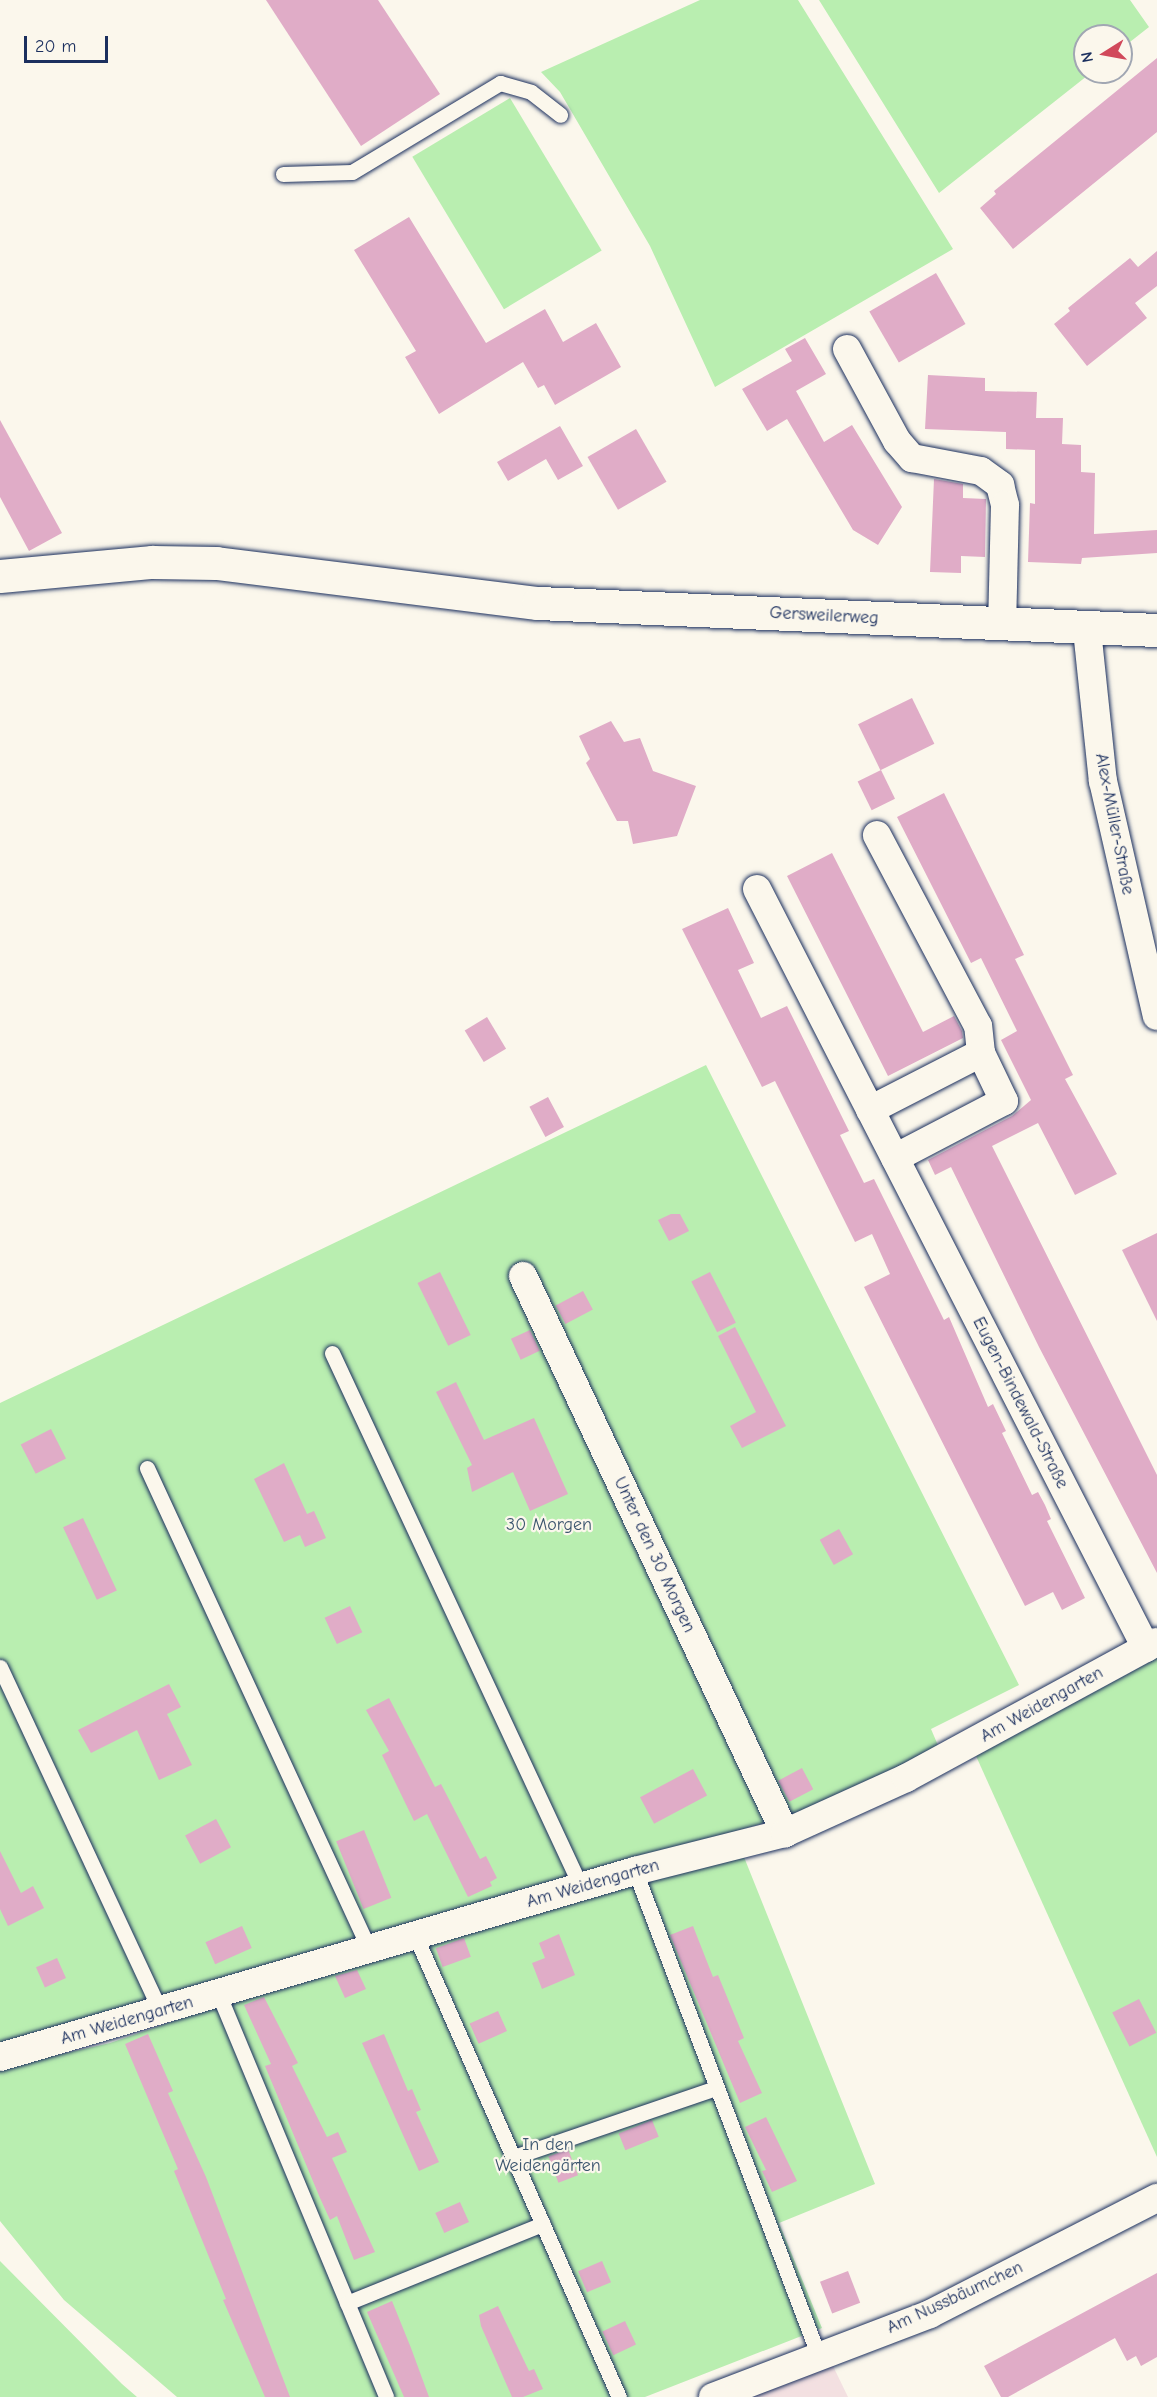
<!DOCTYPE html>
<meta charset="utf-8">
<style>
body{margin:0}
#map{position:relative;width:1157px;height:2397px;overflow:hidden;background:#fbf7ec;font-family:"Comic Neue",sans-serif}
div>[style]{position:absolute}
.built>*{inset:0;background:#f3e0e1}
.green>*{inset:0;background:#b9eeb0;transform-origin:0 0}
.building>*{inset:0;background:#e0acc7;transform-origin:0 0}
.roads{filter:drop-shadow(0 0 2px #1b2f5e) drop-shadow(0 0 2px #1b2f5e)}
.service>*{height:15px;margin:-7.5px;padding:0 7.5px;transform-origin:7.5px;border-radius:7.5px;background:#fbf7ec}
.minor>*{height:28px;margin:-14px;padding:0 14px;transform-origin:14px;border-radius:14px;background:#fbf7ec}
.tertiary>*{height:33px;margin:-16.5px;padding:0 16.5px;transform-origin:16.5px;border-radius:16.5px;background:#fbf7ec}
span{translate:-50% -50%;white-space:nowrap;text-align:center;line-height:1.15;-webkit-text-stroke:4.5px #fbf7ec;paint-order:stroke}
.street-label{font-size:18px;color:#1b2f5e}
.park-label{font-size:18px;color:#3b556e}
.north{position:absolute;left:1073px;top:24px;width:60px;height:60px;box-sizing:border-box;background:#fbf7ec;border:2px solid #a1a7b3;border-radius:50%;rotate:259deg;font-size:16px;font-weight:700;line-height:24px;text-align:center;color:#1b2f5e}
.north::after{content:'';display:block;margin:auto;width:21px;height:27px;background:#d1495b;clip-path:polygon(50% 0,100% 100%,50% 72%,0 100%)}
.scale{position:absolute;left:24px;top:36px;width:84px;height:27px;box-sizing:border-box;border:3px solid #1b2f5e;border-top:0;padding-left:8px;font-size:18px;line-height:21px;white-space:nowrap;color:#1b2f5e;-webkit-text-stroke:4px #fbf7ec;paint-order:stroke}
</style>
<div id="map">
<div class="built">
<div style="clip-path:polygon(832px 2364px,848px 2397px,740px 2397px)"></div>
</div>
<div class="green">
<div style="clip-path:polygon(700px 0,798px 0,953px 249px,715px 387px,650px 246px,560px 92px,541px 72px)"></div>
<div style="clip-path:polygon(819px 0,1130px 0,1149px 27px,1121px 49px,1121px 36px,1085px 36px,1085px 72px,1092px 72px,939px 193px)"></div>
<div style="left:510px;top:98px;width:178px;height:114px;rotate:59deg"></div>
<div style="clip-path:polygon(706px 1065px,1019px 1685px,931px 1729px,940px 1750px,805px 1811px,0 2047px,0 1403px)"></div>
<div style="clip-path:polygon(1157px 1658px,1157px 2157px,976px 1756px)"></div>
<div style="clip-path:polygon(740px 1847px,875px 2184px,779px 2223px,822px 2328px,645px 2397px,177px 2397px,64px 2300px,0 2221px,0 2068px,110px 2043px,223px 2004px)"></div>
<div style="clip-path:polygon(0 2261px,122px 2384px,137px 2397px,0 2397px)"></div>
</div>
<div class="building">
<div style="clip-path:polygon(266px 0,378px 0,440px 94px,361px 146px)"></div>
<div style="clip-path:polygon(1157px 58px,1157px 132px,1013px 249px,980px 208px,996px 194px,994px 191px)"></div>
<div style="clip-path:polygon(409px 217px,486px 343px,545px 309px,563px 342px,596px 323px,621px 367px,555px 405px,544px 385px,538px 388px,523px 362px,439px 414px,405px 357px,416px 351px,354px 250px)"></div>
<div style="clip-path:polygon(1157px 251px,1157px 286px,1135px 303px,1147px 318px,1087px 366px,1054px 324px,1070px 311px,1068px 308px,1130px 258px,1138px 267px)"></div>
<div style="left:936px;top:273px;width:59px;height:77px;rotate:60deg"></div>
<div style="clip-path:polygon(805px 338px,826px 374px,796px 391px,824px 442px,852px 425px,902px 507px,878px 545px,853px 530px,787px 419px,767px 431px,742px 389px,792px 361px,785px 349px)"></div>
<div style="clip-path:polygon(928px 375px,985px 378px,985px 391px,1037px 392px,1036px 418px,1063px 418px,1062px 444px,1081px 445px,1081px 472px,1095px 473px,1094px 534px,1157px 530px,1157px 553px,1082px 558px,1081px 564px,1028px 562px,1030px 503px,1035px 504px,1035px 450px,1006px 449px,1006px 432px,925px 429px)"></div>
<div style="clip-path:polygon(0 420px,62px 533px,29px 551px,0 497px)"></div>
<div style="clip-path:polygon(560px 426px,583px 466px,558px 480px,546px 459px,508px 481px,497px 462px)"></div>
<div style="left:636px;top:429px;width:61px;height:56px;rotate:60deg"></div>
<div style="clip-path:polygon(934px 479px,963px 484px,963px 498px,986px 499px,985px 557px,961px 556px,961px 573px,930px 572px)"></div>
<div style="left:912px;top:698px;width:51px;height:60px;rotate:64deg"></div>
<div style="clip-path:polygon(611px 721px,624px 742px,640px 738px,653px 771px,696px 786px,677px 836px,633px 844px,628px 821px,617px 821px,586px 763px,590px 759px,579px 736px)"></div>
<div style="left:881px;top:770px;width:32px;height:26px;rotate:64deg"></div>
<div style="clip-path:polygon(944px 793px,1024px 955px,1015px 959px,1073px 1075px,1065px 1079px,1117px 1174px,1075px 1195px,1038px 1123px,992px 1146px,1157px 1475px,1157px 1573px,1039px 1347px,951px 1167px,935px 1175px,928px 1160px,1012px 1116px,1031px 1100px,1001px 1040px,1017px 1031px,981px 958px,971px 963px,897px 817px)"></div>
<div style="clip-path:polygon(832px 853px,923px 1032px,954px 1016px,962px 1031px,963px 1038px,888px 1076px,787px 876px)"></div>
<div style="clip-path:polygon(728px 908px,754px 963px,738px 970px,761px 1018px,787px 1006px,849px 1131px,840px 1135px,864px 1183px,874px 1179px,944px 1320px,949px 1317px,988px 1407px,993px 1404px,1006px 1431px,1002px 1433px,1032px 1495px,1038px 1492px,1045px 1505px,1051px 1519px,1047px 1521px,1085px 1598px,1062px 1610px,1053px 1592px,1025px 1606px,864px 1287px,890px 1274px,872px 1234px,855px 1242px,775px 1081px,762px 1087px,682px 929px)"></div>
<div style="left:487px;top:1017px;width:37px;height:26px;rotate:59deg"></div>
<div style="left:548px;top:1097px;width:34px;height:21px;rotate:62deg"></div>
<div style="clip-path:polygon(671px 1214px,680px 1214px,689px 1231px,669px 1241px,658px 1220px)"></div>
<div style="clip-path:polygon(1157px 1233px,1157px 1321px,1122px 1250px)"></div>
<div style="left:440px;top:1272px;width:70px;height:25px;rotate:64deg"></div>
<div style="left:710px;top:1272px;width:57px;height:21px;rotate:63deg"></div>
<div style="left:583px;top:1291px;width:21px;height:31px;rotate:62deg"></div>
<div style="clip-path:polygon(735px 1327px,786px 1426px,742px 1448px,730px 1426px,756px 1412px,718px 1336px)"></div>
<div style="left:530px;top:1330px;width:23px;height:21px;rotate:65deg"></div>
<div style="clip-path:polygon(456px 1382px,484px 1440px,534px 1418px,568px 1494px,530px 1511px,513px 1472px,472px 1492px,467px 1468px,472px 1465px,436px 1392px)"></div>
<div style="left:51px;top:1429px;width:33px;height:34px;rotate:63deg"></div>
<div style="clip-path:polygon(284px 1463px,307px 1514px,314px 1511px,326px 1538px,305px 1547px,300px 1535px,284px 1542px,254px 1479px)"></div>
<div style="left:83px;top:1518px;width:80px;height:22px;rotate:65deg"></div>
<div style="left:839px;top:1529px;width:29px;height:22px;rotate:61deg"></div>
<div style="left:350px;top:1606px;width:29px;height:28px;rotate:65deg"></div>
<div style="clip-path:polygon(169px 1684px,181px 1707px,167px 1714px,192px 1765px,159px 1780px,137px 1730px,91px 1753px,78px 1730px)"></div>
<div style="clip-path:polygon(389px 1698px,435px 1787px,441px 1784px,480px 1859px,486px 1856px,497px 1878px,490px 1882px,492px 1886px,468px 1897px,427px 1814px,414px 1821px,382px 1755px,389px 1751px,366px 1710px)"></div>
<div style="left:802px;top:1768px;width:24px;height:27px;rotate:62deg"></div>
<div style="left:693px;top:1769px;width:30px;height:60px;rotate:62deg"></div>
<div style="left:216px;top:1819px;width:32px;height:35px;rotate:62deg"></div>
<div style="left:364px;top:1830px;width:73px;height:30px;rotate:68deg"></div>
<div style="clip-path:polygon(0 1851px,21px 1893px,33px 1886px,44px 1908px,8px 1926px,0 1909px)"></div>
<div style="left:242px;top:1926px;width:24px;height:40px;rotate:66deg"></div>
<div style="clip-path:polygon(693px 1926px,713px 1977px,718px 1975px,744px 2038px,738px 2041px,762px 2093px,740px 2103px,670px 1935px)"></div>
<div style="clip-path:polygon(559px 1934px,575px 1975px,542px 1989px,532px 1963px,545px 1958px,539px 1943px)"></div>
<div style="left:464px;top:1938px;width:20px;height:30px;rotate:70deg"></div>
<div style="left:57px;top:1958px;width:22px;height:23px;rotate:66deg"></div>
<div style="clip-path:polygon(357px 1970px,366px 1989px,345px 1998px,335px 1976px)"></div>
<div style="clip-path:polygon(264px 1997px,298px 2063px,292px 2066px,327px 2137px,338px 2132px,347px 2152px,332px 2158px,375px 2252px,354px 2260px,337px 2216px,330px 2220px,320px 2198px,265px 2066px,271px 2064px,244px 2005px)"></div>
<div style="left:1139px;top:1999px;width:38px;height:30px;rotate:63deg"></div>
<div style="left:498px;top:2011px;width:22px;height:31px;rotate:66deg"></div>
<div style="clip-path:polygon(148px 2034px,173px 2091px,168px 2093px,206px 2177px,290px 2397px,265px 2397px,223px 2300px,226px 2299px,174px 2171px,178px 2169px,125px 2044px)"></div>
<div style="clip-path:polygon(384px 2034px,408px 2091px,412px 2089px,421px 2110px,416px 2112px,439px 2162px,419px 2171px,362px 2043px)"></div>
<div style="clip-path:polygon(766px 2117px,797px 2181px,772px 2192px,762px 2171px,766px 2170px,745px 2127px)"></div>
<div style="left:652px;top:2120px;width:18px;height:36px;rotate:68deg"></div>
<div style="left:568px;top:2149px;width:28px;height:21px;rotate:69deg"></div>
<div style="left:460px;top:2202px;width:22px;height:27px;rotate:66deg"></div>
<div style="left:602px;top:2261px;width:23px;height:26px;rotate:67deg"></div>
<div style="left:848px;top:2271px;width:34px;height:30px;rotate:69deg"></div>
<div style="clip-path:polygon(1157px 2273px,1157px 2357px,1141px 2366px,1136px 2356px,1127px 2361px,1115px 2338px,1008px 2397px,1001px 2397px,984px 2366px)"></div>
<div style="clip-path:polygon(392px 2301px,411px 2348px,429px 2397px,404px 2397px,367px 2312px)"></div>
<div style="clip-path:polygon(498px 2306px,529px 2371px,534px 2369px,543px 2389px,523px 2397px,512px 2397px,481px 2326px,479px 2315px)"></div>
<div style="left:625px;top:2321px;width:26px;height:25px;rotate:65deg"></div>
</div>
<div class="roads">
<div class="service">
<div style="left:283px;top:174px;width:69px;rotate:-1.7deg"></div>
<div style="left:352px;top:172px;width:173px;rotate:-31deg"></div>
<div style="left:500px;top:83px;width:32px;rotate:16deg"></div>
<div style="left:531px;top:92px;width:37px;rotate:38deg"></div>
<div style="left:332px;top:1353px;width:589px;rotate:65deg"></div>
<div style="left:147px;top:1468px;width:530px;rotate:65.22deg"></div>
<div style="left:0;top:1667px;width:381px;rotate:65deg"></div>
<div style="left:635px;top:1871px;width:520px;rotate:69.26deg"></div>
<div style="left:415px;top:1935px;width:505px;rotate:66.18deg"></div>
<div style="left:219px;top:1995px;width:435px;rotate:67.4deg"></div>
<div style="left:514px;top:2157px;width:213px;rotate:-18.9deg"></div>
<div style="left:347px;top:2303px;width:211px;rotate:-22deg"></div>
</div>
<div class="minor">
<div style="left:847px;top:349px;width:105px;rotate:61.5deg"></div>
<div style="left:897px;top:441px;width:23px;rotate:49deg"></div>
<div style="left:912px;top:458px;width:70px;rotate:10.7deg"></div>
<div style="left:981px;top:471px;width:24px;rotate:36deg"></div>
<div style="left:1000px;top:485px;width:21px;rotate:76deg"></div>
<div style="left:1005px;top:505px;width:119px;rotate:91.4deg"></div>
<div style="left:1087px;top:630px;width:152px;rotate:84deg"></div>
<div style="left:1103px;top:781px;width:241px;rotate:77.1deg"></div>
<div style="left:757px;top:889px;width:853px;rotate:62.86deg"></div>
<div style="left:870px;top:1110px;width:125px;rotate:-27.2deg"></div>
<div style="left:981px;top:1053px;width:27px;rotate:-96deg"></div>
<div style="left:978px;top:1026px;width:216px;rotate:-117.9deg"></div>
<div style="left:895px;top:1158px;width:123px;rotate:-27.6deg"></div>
<div style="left:1004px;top:1101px;width:53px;rotate:-115.6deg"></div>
<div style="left:523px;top:1276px;width:616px;rotate:64.81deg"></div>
<div style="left:0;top:2057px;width:662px;rotate:-16.33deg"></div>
<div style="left:635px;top:1871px;width:155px;rotate:-14.2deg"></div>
<div style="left:785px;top:1833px;width:133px;rotate:-24.4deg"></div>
<div style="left:906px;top:1778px;width:285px;rotate:-28.5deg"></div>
<div style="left:713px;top:2397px;width:232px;rotate:-20.9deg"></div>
<div style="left:930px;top:2314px;width:255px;rotate:-27.1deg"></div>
</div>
<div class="tertiary">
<div style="left:0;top:576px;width:153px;rotate:-5.3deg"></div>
<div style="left:152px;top:562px;width:64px;rotate:0.9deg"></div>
<div style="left:216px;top:563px;width:324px;rotate:7.1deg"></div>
<div style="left:538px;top:603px;width:620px;rotate:2.5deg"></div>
</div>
</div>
<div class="street-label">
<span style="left:824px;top:616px;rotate:3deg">Gersweilerweg</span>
<span style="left:1114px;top:824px;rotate:79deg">Alex-Müller-Straße</span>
<span style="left:1020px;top:1403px;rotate:63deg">Eugen-Bindewald-Straße</span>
<span style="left:654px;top:1555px;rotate:65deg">Unter den 30 Morgen</span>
<span style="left:1042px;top:1705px;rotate:-29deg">Am Weidengarten</span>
<span style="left:593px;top:1884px;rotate:-16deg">Am Weidengarten</span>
<span style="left:127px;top:2021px;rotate:-16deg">Am Weidengarten</span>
<span style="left:955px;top:2298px;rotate:-25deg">Am Nussbäumchen</span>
</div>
<div class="park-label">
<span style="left:549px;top:1525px">30 Morgen</span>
<span style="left:548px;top:2156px">In den<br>Weidengärten</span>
</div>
<div class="north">N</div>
<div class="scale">20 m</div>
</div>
